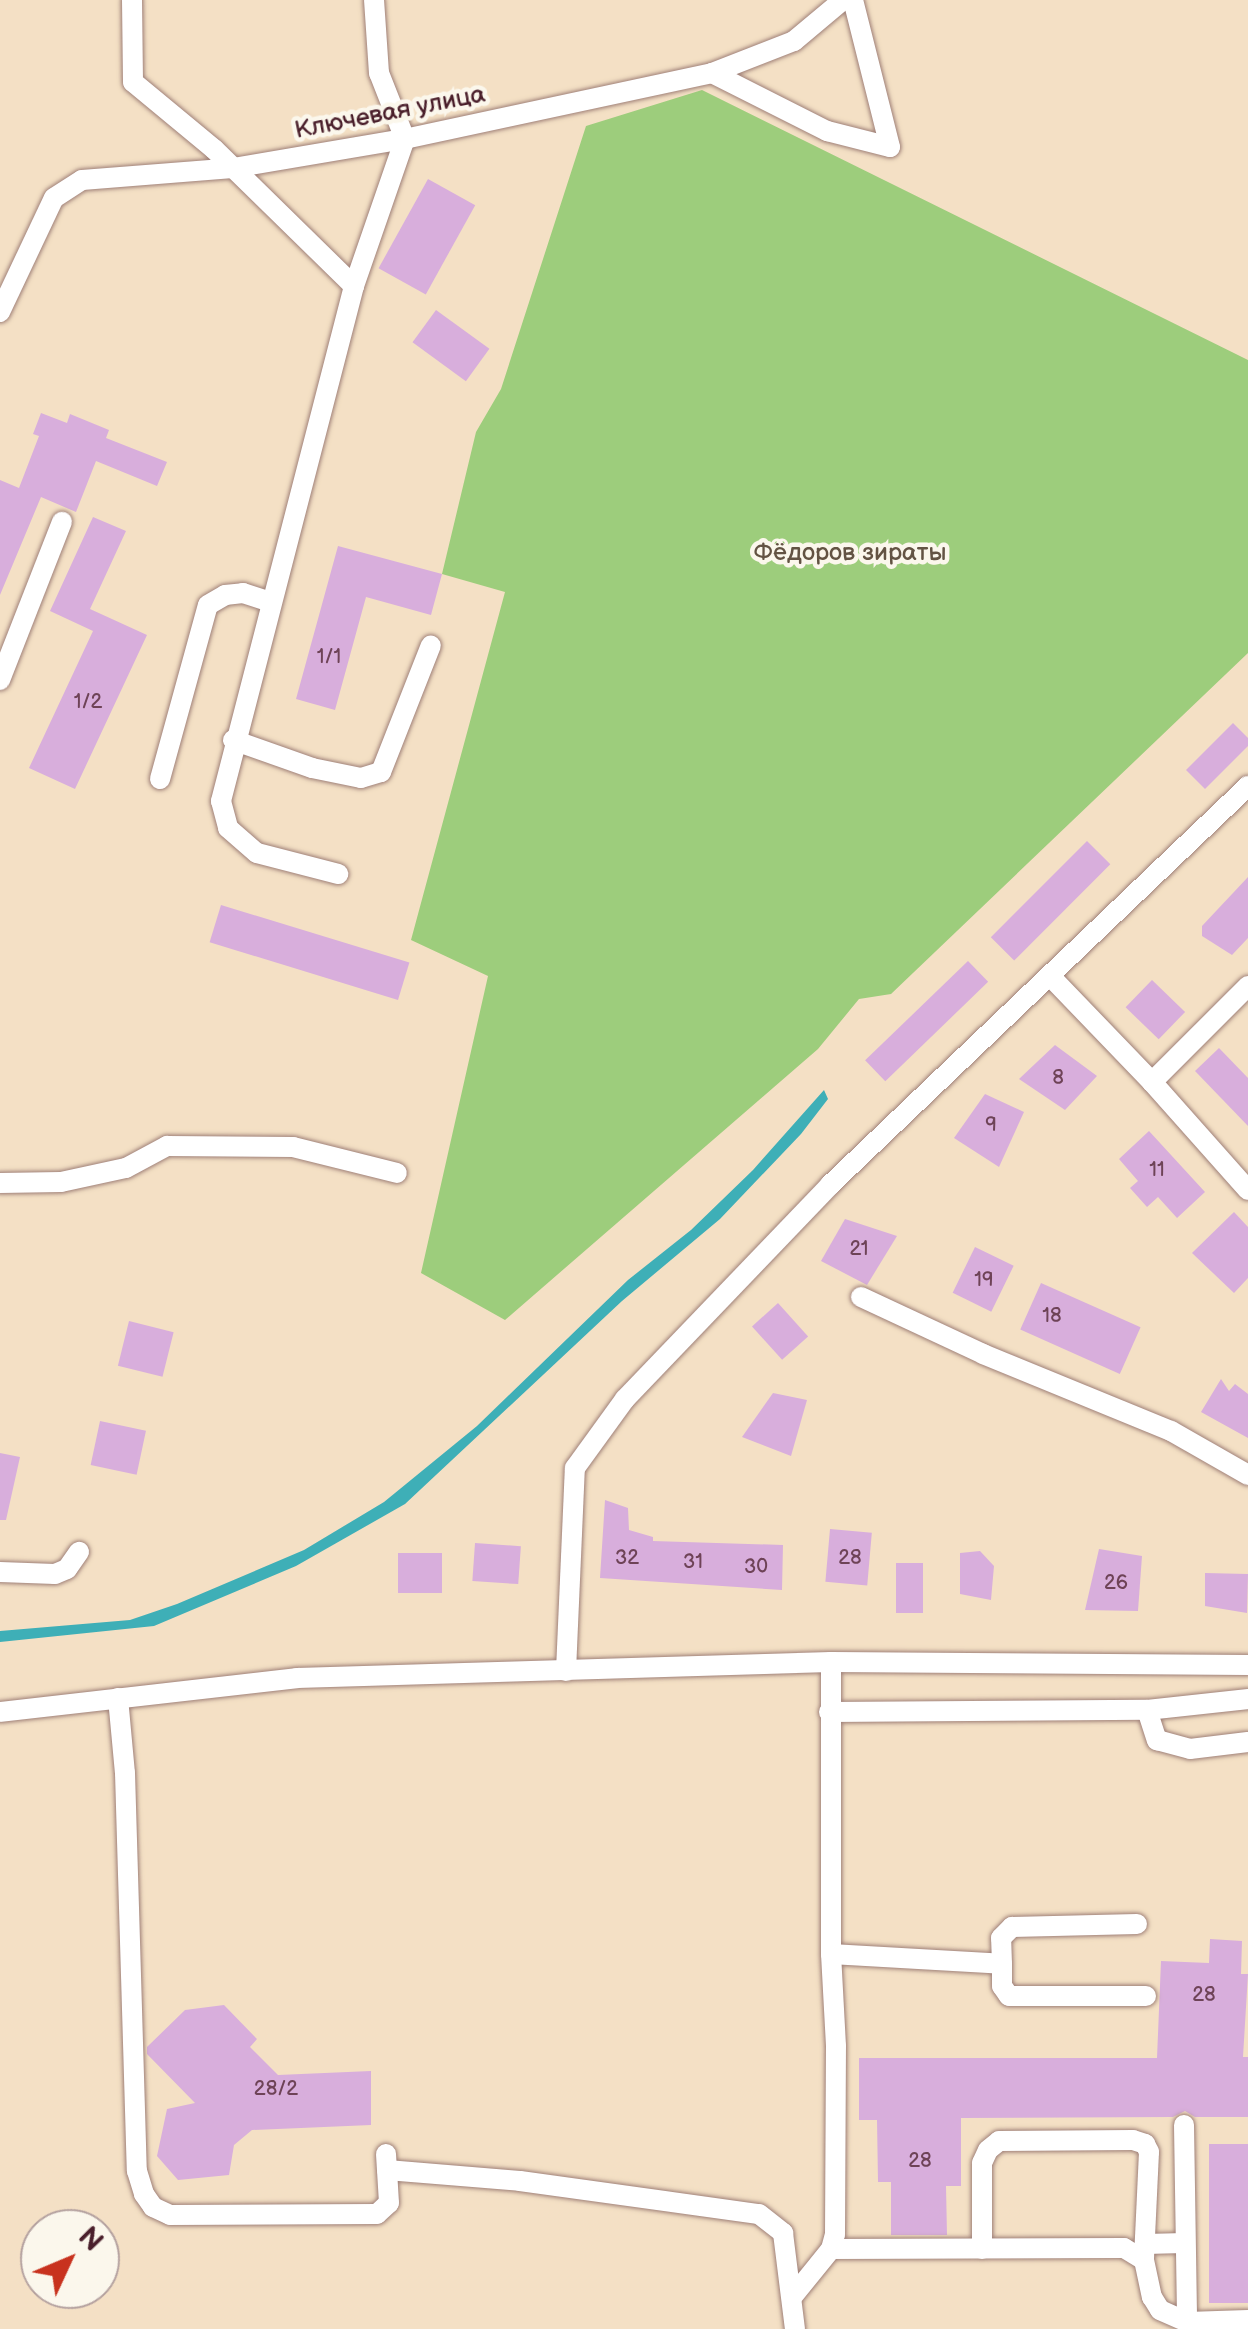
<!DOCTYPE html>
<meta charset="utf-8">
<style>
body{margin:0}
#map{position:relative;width:1248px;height:2329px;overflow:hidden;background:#f4e0c5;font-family:"Balsamiq Sans",sans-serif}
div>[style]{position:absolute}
.green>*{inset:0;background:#9dcd7c}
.water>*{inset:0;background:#3eafb7}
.building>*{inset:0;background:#d8aedc;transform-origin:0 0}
.roads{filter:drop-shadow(0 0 2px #9f8078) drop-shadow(0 0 2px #9f8078)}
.minor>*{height:20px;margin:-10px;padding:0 10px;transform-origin:10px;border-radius:10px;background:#fff}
span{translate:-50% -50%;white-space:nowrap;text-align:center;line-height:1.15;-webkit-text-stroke:9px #fbf7ec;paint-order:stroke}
.number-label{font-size:20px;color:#6e4357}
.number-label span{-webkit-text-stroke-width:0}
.street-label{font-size:25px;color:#4a1f2b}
.park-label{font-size:25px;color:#635343}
.north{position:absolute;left:20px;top:2209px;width:100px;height:100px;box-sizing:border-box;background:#fbf7ec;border:2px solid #b4a19f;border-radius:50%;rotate:46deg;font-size:28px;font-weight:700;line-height:40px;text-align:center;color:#4a1f2b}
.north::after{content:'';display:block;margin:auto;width:35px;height:45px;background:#c8321e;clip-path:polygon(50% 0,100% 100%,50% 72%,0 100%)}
</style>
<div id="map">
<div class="green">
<div style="clip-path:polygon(702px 90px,1248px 360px,1248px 653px,891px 994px,859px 999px,818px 1049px,505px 1320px,421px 1273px,488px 976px,411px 940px,505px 592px,442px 574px,476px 432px,501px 389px,586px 126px)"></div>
</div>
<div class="water">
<div style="clip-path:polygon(824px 1090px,828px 1099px,801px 1134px,720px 1219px,622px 1301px,405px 1504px,296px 1566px,154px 1626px,0 1642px,0 1631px,130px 1620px,177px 1604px,304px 1550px,384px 1502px,477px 1426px,628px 1280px,691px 1230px,753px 1170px)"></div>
</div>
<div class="building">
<div style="left:428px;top:179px;width:54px;height:102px;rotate:29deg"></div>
<div style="left:436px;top:310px;width:66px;height:40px;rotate:36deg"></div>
<div style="clip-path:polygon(41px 413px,67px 423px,70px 414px,109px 430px,106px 438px,167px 462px,157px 486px,96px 461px,76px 512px,41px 497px,0 595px,0 480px,19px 488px,39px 436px,33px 434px)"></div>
<div style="clip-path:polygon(93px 517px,126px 531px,90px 609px,147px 635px,75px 789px,29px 768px,93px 631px,50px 611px)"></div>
<div style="clip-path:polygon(338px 546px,442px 574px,431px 615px,366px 597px,335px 710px,296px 699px)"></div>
<div style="clip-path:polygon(1233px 723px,1248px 738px,1248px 746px,1205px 789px,1186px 770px)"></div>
<div style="left:1087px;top:841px;width:33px;height:136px;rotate:45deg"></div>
<div style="clip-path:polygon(1248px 877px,1248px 938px,1232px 955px,1202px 936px,1202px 926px)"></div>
<div style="left:221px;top:905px;width:197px;height:39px;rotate:17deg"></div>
<div style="left:968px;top:961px;width:29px;height:143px;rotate:46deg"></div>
<div style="left:1152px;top:980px;width:46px;height:38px;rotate:44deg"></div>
<div style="clip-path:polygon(1055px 1045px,1097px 1076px,1065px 1110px,1019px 1079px)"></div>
<div style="clip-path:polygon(1219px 1048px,1248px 1078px,1248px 1126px,1195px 1071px)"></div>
<div style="clip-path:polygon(985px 1094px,1024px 1112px,999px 1167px,954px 1138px)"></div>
<div style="clip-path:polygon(1149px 1131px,1205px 1192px,1177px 1218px,1158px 1197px,1147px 1207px,1130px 1188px,1138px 1181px,1119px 1159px)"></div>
<div style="clip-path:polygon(1234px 1212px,1248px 1227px,1248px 1278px,1234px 1293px,1192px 1253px)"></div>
<div style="clip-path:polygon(845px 1219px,897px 1236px,867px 1285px,821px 1261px)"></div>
<div style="left:975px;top:1247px;width:43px;height:51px;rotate:26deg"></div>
<div style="left:1041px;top:1283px;width:109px;height:51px;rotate:24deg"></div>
<div style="left:778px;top:1303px;width:45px;height:35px;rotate:48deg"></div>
<div style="left:129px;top:1321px;width:46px;height:46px;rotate:14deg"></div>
<div style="clip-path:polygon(1221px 1379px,1229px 1391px,1235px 1384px,1248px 1394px,1248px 1438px,1201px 1412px)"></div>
<div style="clip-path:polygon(773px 1393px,807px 1400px,791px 1456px,742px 1437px)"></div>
<div style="left:100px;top:1421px;width:47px;height:45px;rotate:12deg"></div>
<div style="clip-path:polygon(0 1453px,20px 1457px,6px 1520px,0 1520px)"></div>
<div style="clip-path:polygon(605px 1500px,628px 1508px,629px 1530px,653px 1537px,653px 1541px,783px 1545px,782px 1590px,600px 1578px)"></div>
<div style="left:830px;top:1529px;width:42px;height:53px;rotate:5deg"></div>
<div style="left:475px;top:1543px;width:46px;height:38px;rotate:4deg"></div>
<div style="clip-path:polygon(1099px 1549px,1142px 1556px,1138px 1611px,1085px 1610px)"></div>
<div style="clip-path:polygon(980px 1551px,994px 1566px,991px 1600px,960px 1594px,960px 1553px)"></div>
<div style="left:398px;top:1553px;width:44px;height:40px"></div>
<div style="left:896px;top:1563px;width:27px;height:50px"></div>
<div style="clip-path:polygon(1205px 1573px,1248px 1574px,1247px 1613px,1205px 1606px)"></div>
<div style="clip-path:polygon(1210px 1939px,1242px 1941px,1241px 1974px,1248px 1974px,1243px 2057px,1248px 2057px,1248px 2117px,1195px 2117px,1185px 2111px,1173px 2117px,961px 2118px,961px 2186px,946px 2186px,947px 2235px,891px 2235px,891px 2182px,878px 2182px,877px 2120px,859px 2120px,859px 2058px,1157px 2058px,1161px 1961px,1209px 1963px)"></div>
<div style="clip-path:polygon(224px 2005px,257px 2039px,250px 2047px,278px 2075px,371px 2071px,371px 2125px,252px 2130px,234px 2145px,229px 2175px,178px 2180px,157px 2156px,167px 2109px,195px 2103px,147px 2054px,147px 2047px,185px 2010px)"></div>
<div style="left:1209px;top:2144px;width:39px;height:159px"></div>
</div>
<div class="roads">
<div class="minor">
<div style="left:132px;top:0;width:82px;rotate:89.3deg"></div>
<div style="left:133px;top:82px;width:105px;rotate:39.6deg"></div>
<div style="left:214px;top:149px;width:196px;rotate:44.4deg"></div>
<div style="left:354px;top:286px;width:532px;rotate:104.48deg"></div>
<div style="left:221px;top:801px;width:28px;rotate:75deg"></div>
<div style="left:228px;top:828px;width:38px;rotate:41deg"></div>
<div style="left:257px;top:853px;width:84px;rotate:14.5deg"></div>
<div style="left:712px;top:73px;width:129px;rotate:26.8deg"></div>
<div style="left:827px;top:131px;width:65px;rotate:14.3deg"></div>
<div style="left:890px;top:147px;width:152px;rotate:-104.1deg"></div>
<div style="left:354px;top:286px;width:156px;rotate:-70.9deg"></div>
<div style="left:405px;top:139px;width:71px;rotate:-111.5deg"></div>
<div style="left:379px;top:73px;width:73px;rotate:-93.9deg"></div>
<div style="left:0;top:312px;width:126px;rotate:-64.7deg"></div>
<div style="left:54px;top:198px;width:33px;rotate:-33deg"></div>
<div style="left:82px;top:180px;width:151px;rotate:-4.5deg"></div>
<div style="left:233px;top:168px;width:174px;rotate:-9.6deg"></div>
<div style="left:405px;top:139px;width:314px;rotate:-12.1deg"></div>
<div style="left:712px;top:73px;width:88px;rotate:-21.3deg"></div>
<div style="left:794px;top:41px;width:64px;rotate:-39.9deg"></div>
<div style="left:0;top:680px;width:170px;rotate:-68.6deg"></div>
<div style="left:233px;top:740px;width:84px;rotate:19.5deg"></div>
<div style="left:312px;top:768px;width:50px;rotate:11.5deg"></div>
<div style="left:361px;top:778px;width:21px;rotate:-17deg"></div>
<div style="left:381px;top:772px;width:136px;rotate:-68.5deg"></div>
<div style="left:160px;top:779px;width:180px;rotate:-74.6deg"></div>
<div style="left:208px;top:605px;width:20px;rotate:-30deg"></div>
<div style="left:225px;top:595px;width:18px;rotate:-6deg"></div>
<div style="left:243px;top:593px;width:29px;rotate:18deg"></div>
<div style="left:1051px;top:977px;width:146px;rotate:46.1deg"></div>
<div style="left:1248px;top:986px;width:136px;rotate:135deg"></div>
<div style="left:1152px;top:1082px;width:144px;rotate:48.4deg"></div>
<div style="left:0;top:1183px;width:61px;rotate:-0.9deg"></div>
<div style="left:61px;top:1182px;width:66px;rotate:-12.2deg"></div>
<div style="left:126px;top:1168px;width:47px;rotate:-28.2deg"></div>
<div style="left:167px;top:1146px;width:126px;rotate:0.5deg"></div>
<div style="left:293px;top:1147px;width:107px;rotate:14deg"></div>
<div style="left:861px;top:1297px;width:135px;rotate:25deg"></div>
<div style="left:983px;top:1354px;width:203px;rotate:22.3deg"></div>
<div style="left:1171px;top:1431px;width:89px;rotate:29.7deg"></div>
<div style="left:0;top:1572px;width:55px;rotate:2.1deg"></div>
<div style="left:55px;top:1574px;width:13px;rotate:-23deg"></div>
<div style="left:67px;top:1569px;width:21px;rotate:-55deg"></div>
<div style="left:831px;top:1662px;width:292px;rotate:90deg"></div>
<div style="left:831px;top:1954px;width:171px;rotate:3.3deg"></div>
<div style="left:1002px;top:1964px;width:22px;rotate:90deg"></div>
<div style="left:1002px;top:1986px;width:12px;rotate:55deg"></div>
<div style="left:1009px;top:1996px;width:137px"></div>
<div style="left:566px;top:1671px;width:203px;rotate:-87.5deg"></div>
<div style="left:575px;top:1468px;width:85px;rotate:-54.1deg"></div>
<div style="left:625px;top:1399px;width:296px;rotate:-46.2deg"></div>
<div style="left:830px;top:1185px;width:578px;rotate:-43.67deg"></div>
<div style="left:118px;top:1698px;width:75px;rotate:84.7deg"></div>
<div style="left:125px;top:1773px;width:398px;rotate:88.3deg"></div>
<div style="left:137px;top:2171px;width:24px;rotate:73deg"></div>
<div style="left:144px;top:2194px;width:16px;rotate:55deg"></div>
<div style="left:153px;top:2207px;width:19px;rotate:25deg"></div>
<div style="left:170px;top:2215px;width:207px;rotate:-0.3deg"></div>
<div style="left:377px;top:2214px;width:16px;rotate:-43deg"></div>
<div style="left:389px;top:2203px;width:49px;rotate:-93.5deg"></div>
<div style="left:1147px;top:1710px;width:32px;rotate:72deg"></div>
<div style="left:1157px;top:1740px;width:34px;rotate:15deg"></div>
<div style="left:1190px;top:1749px;width:58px;rotate:-6.9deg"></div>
<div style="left:0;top:1712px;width:299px;rotate:-6.5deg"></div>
<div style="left:297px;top:1678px;width:534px;rotate:-1.72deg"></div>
<div style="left:831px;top:1662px;width:417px;rotate:0.4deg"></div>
<div style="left:829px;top:1712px;width:318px;rotate:-0.4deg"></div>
<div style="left:1147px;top:1710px;width:102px;rotate:-6.2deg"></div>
<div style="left:1002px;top:1964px;width:26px;rotate:-92deg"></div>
<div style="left:1001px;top:1938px;width:16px;rotate:-45deg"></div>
<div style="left:1012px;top:1927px;width:125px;rotate:-1.4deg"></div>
<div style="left:1184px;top:2125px;width:197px;rotate:89.1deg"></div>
<div style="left:387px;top:2170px;width:133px;rotate:4.7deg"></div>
<div style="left:520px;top:2181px;width:241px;rotate:7.9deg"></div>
<div style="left:759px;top:2214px;width:31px;rotate:38deg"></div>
<div style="left:783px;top:2233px;width:97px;rotate:82.9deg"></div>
<div style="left:1145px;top:2244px;width:40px;rotate:-1.4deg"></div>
<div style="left:831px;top:2249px;width:293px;rotate:-0.2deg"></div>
<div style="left:1124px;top:2248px;width:23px;rotate:31deg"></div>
<div style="left:1144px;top:2260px;width:38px;rotate:78deg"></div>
<div style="left:1152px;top:2297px;width:15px;rotate:58deg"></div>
<div style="left:1160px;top:2310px;width:30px;rotate:24deg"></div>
<div style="left:1187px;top:2322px;width:61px;rotate:-1.9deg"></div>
<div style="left:982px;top:2249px;width:86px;rotate:-90deg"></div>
<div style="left:982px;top:2163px;width:14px;rotate:-65deg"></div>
<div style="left:988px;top:2150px;width:14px;rotate:-39deg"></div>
<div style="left:999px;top:2141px;width:134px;rotate:-0.4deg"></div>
<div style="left:1133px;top:2140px;width:13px;rotate:18deg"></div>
<div style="left:1145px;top:2144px;width:9px;rotate:63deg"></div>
<div style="left:1149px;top:2152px;width:108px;rotate:92.7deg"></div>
<div style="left:793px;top:2296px;width:60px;rotate:-51deg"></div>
<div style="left:831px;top:2249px;width:16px;rotate:-75deg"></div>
<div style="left:835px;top:2234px;width:188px;rotate:-89.7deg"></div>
<div style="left:836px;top:2046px;width:92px;rotate:-93.1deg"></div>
</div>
</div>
<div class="number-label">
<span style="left:329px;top:657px">1/1</span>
<span style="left:88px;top:702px">1/2</span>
<span style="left:1058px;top:1078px">8</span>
<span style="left:991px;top:1125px">9</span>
<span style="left:1157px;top:1170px">11</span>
<span style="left:859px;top:1249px">21</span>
<span style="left:984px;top:1280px">19</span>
<span style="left:1052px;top:1316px">18</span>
<span style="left:627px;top:1558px">32</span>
<span style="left:850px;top:1558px">28</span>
<span style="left:693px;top:1562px">31</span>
<span style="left:756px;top:1567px">30</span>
<span style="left:1116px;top:1583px">26</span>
<span style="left:1204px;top:1995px">28</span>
<span style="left:276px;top:2089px">28/2</span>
<span style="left:920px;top:2161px">28</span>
</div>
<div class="street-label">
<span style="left:390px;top:113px;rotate:-11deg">Ключевая улица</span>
</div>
<div class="park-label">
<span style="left:850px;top:553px">Фёдоров зираты</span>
</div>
<div class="north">N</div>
</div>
